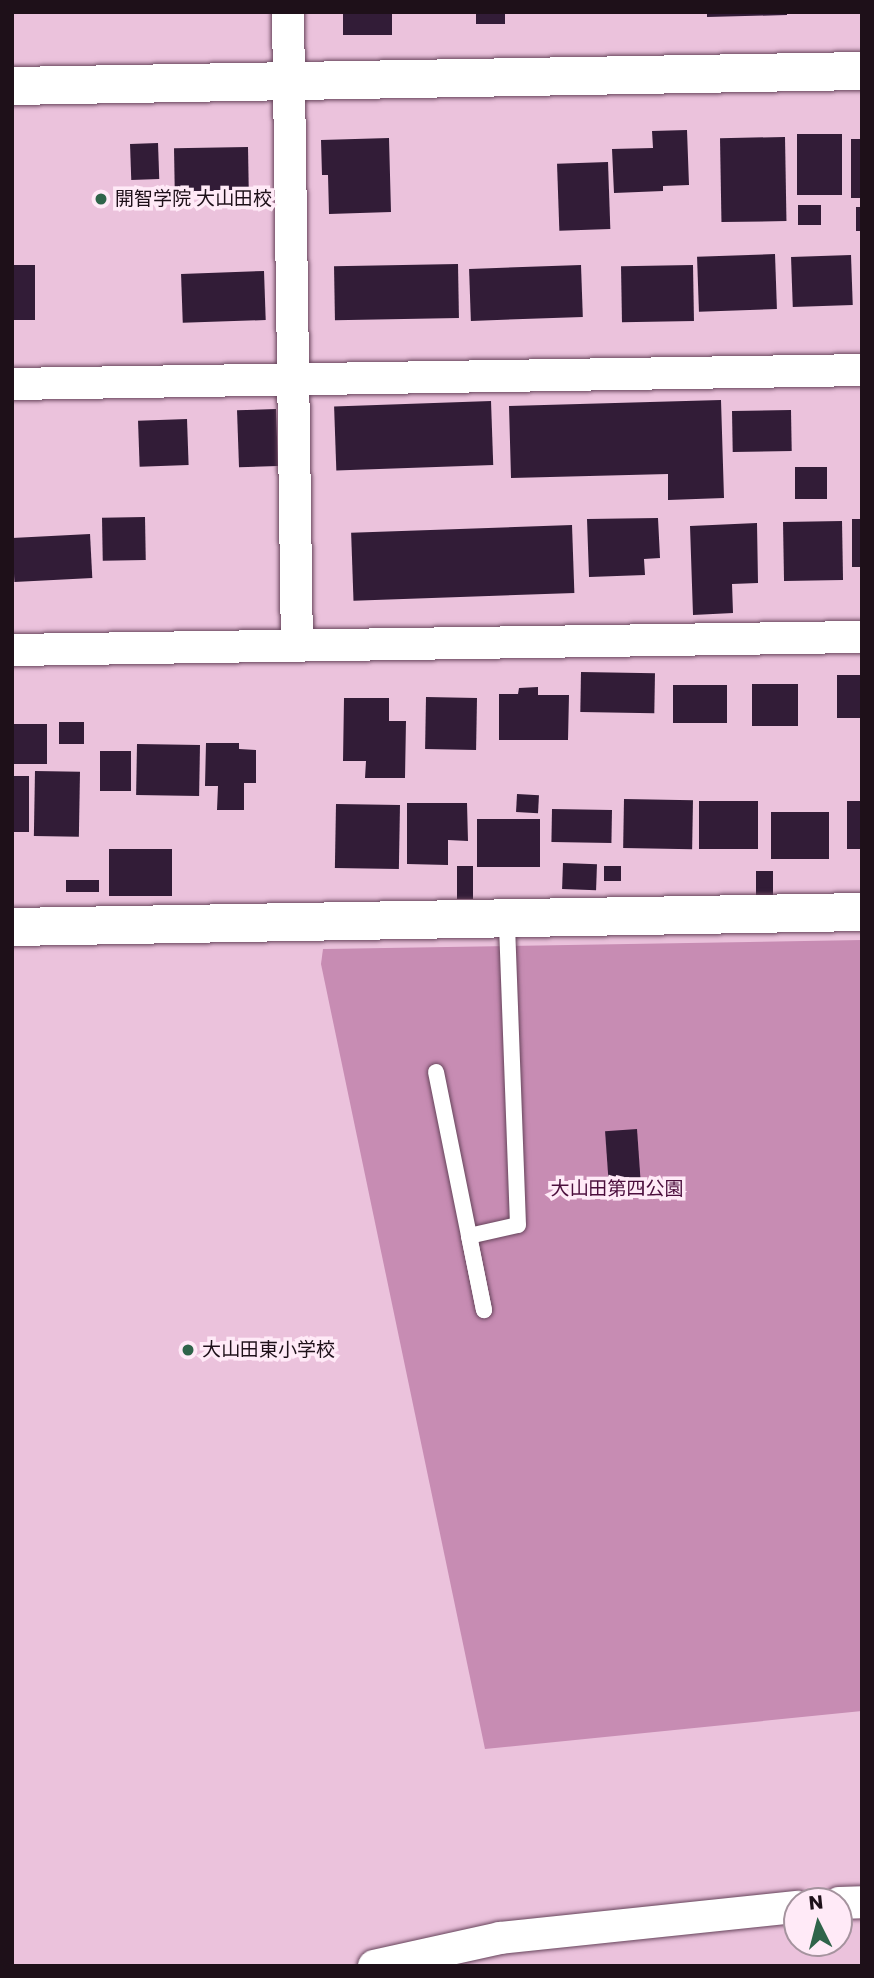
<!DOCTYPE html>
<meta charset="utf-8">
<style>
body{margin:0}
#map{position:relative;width:874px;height:1978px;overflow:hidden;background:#ebc2dc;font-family:Poppins,"Noto Sans JP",sans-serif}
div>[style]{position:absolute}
.green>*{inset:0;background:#c78cb3}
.building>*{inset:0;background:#321c37;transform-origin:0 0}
.roads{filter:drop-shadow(0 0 2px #66445b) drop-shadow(0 0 2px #66445b)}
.service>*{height:16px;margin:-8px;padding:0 8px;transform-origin:8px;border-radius:8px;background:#fff}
.minor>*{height:32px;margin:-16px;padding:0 16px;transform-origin:16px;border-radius:16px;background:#fff}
.tertiary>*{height:38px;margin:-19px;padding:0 19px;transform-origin:19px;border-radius:19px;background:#fff}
.dots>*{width:19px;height:19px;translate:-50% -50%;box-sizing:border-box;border:4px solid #ffeaf7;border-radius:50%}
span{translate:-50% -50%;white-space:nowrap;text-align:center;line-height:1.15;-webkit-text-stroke:7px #ffeaf7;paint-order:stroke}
.poi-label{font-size:19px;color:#1e1019}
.left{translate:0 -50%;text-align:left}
.park-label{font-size:19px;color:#4b0e3c}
.frame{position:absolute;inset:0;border:14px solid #1e1019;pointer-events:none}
.north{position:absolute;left:783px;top:1887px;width:70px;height:70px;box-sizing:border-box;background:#ffeaf7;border:2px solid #a5939e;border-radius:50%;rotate:354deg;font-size:19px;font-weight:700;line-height:28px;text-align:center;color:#1e1019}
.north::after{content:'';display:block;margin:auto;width:24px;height:32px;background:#2f644a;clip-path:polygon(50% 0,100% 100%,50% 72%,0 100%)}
</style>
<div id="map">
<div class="green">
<div style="clip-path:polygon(862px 940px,862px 1711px,485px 1749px,321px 964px,323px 949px)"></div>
</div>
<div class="building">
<div style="left:343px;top:12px;width:49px;height:23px"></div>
<div style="left:476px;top:12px;width:29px;height:12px"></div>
<div style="clip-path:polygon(707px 12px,787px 12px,787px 15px,707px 17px)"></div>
<div style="clip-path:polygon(687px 130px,689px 185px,663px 186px,663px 191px,614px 193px,612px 149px,653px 148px,652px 131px)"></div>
<div style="left:797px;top:134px;width:45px;height:61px"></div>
<div style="left:785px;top:137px;width:84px;height:65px;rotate:89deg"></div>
<div style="clip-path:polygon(389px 138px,391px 212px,329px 214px,328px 175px,322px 175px,321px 140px)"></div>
<div style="left:851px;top:139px;width:11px;height:59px"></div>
<div style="left:158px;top:143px;width:36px;height:28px;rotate:88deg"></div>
<div style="left:248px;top:147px;width:44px;height:74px;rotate:89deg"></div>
<div style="left:608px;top:162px;width:67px;height:51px;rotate:88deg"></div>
<div style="left:821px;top:205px;width:20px;height:23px;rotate:90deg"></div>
<div style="left:856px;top:207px;width:6px;height:24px"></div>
<div style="left:775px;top:254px;width:55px;height:78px;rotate:88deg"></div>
<div style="left:851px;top:255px;width:50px;height:60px;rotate:88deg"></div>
<div style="left:458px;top:264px;width:54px;height:124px;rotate:89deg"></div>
<div style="left:12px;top:265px;width:23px;height:55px"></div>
<div style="left:581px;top:265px;width:52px;height:112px;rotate:88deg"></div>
<div style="left:693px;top:265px;width:56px;height:72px;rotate:89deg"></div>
<div style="left:264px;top:271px;width:49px;height:83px;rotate:88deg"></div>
<div style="clip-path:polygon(721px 400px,724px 498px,668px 500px,668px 474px,511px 478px,509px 406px)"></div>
<div style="left:491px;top:401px;width:64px;height:157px;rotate:88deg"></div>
<div style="left:276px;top:409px;width:57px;height:39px;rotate:88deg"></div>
<div style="left:791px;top:410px;width:41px;height:59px;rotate:89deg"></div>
<div style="left:187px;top:419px;width:46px;height:49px;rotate:88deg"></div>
<div style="left:795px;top:467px;width:32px;height:32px"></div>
<div style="left:145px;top:517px;width:43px;height:43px;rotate:89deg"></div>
<div style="clip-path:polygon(658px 518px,660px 558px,644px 559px,645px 575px,589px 577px,587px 519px)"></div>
<div style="left:852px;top:519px;width:10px;height:48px"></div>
<div style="left:842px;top:521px;width:59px;height:59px;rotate:89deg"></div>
<div style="clip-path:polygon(757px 523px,758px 583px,732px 584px,733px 613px,693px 615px,690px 526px)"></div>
<div style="left:572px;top:525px;width:68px;height:221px;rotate:88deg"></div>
<div style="left:90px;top:534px;width:44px;height:78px;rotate:87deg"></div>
<div style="left:581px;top:672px;width:74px;height:40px;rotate:1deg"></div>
<div style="left:837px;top:675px;width:25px;height:43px"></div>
<div style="left:752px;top:684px;width:46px;height:42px"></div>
<div style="left:673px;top:685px;width:54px;height:38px"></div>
<div style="clip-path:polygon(538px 687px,538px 695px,569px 695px,568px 740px,499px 740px,499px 694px,518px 694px,519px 688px)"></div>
<div style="left:426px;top:697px;width:51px;height:52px;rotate:1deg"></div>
<div style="clip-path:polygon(344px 698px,389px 698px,389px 721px,406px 721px,405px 778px,365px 778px,366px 761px,343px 761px)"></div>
<div style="left:59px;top:722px;width:25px;height:22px"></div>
<div style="left:12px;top:724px;width:35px;height:40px"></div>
<div style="clip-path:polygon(206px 743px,239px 743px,239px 749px,256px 750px,256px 783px,244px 783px,244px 810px,217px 810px,218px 786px,205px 786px)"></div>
<div style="left:137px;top:744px;width:63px;height:51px;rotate:1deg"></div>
<div style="left:100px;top:751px;width:31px;height:40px"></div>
<div style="left:35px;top:771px;width:45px;height:65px;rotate:1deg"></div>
<div style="left:12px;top:776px;width:17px;height:56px"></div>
<div style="left:517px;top:794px;width:22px;height:18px;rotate:3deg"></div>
<div style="left:624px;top:799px;width:69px;height:49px;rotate:1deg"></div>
<div style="left:699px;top:801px;width:59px;height:48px"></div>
<div style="left:847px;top:801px;width:15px;height:48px"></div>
<div style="clip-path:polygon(407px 803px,467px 803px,468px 841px,448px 840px,448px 865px,407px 864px)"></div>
<div style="left:336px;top:804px;width:64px;height:64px;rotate:1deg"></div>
<div style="left:552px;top:809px;width:60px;height:33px;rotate:1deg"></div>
<div style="left:771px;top:812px;width:58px;height:47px"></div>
<div style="left:477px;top:819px;width:63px;height:48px"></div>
<div style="left:109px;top:849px;width:63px;height:47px"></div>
<div style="left:563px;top:863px;width:34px;height:26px;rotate:2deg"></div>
<div style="left:457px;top:866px;width:16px;height:33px"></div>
<div style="left:604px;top:866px;width:17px;height:15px"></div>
<div style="left:756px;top:871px;width:17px;height:25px"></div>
<div style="left:66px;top:880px;width:33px;height:12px"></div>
<div style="left:637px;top:1129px;width:64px;height:32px;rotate:86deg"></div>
</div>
<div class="roads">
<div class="service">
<div style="left:436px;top:1072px;width:243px;rotate:78.6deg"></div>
<div style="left:484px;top:1310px;width:76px;rotate:-101.5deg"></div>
<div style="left:469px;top:1236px;width:50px;rotate:-12.7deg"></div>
<div style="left:518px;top:1225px;width:307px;rotate:-92.1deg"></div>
</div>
<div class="minor">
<div style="left:288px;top:12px;width:634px;rotate:89.19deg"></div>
<div style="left:12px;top:384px;width:850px;rotate:-0.94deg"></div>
<div style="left:12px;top:650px;width:850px;rotate:-0.88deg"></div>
<div style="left:839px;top:1903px;width:23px;rotate:-2deg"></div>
<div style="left:374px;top:1966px;width:129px;rotate:-12.5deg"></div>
<div style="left:500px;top:1938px;width:299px;rotate:-6deg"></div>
</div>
<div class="tertiary">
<div style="left:12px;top:86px;width:850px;rotate:-1.01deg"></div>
<div style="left:12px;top:927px;width:850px;rotate:-1.01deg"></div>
</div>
</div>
<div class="dots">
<div style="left:101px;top:199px;background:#2f644a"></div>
<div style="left:188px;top:1350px;background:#2f644a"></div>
</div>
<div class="poi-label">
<span class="left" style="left:115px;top:199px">開智学院 大山田校</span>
<span class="left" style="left:202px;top:1350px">大山田東小学校</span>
</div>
<div class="park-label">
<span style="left:617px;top:1189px">大山田第四公園</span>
</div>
<div class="frame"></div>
<div class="north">N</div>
</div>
